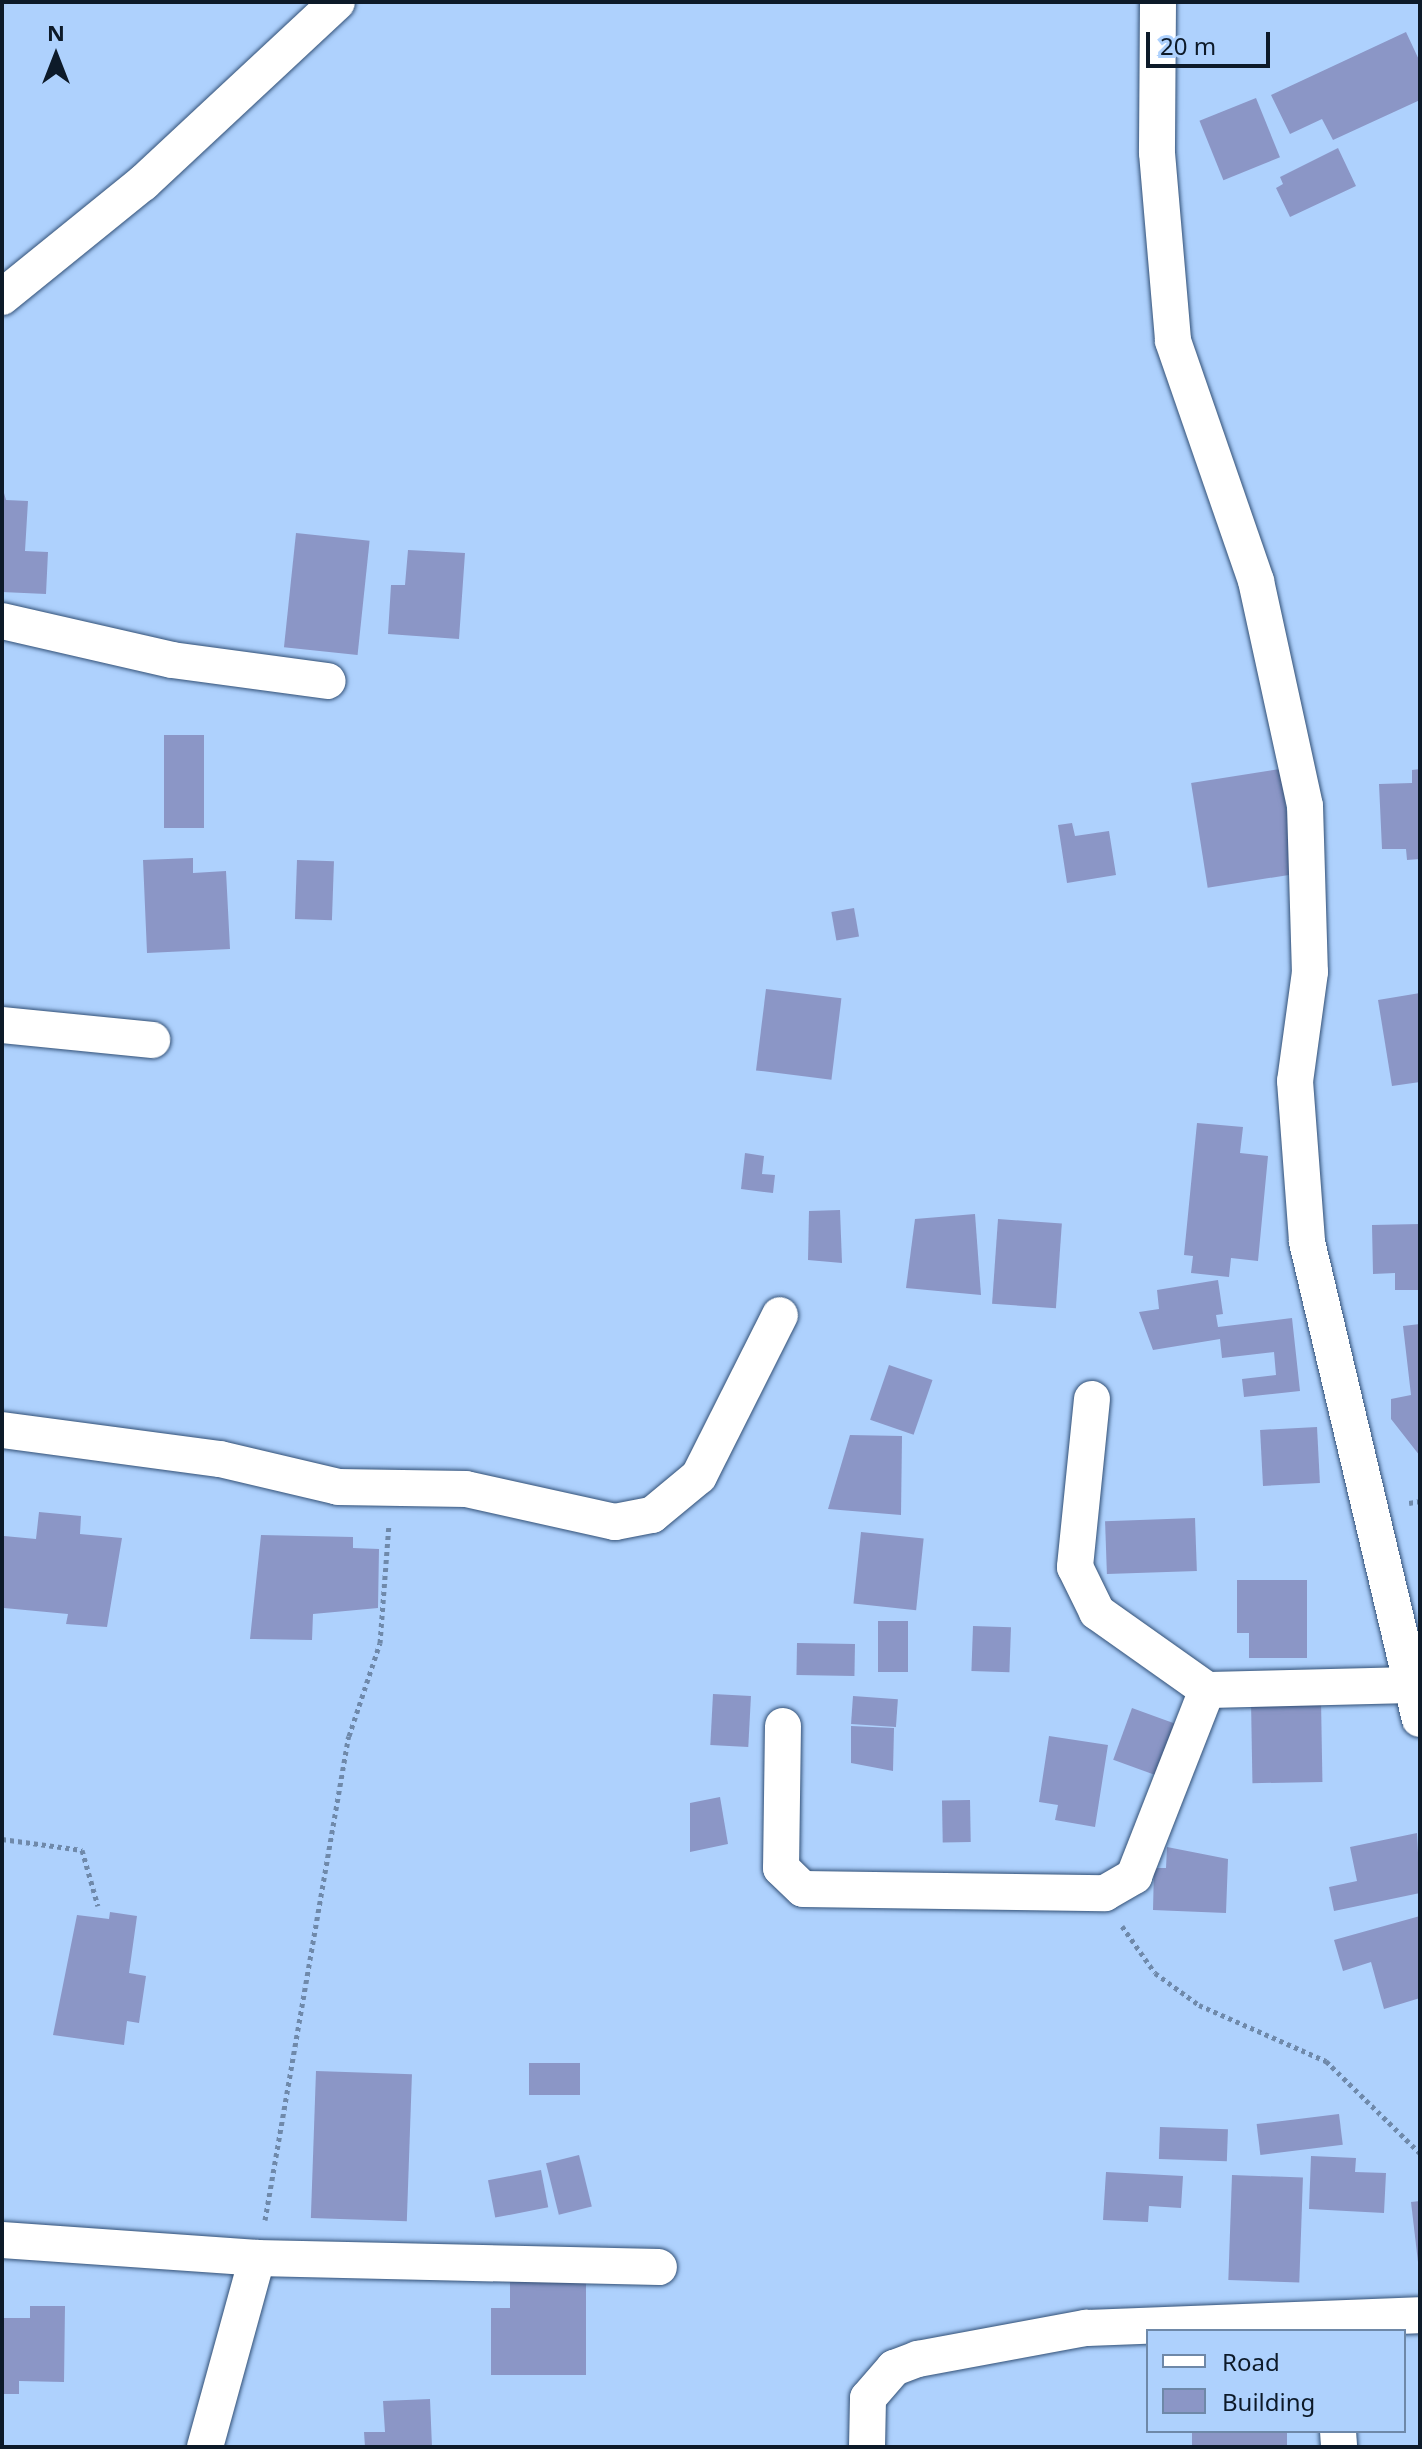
<!DOCTYPE html>
<style>
body{margin:0}
#map{position:relative;width:1422px;height:2449px;overflow:hidden;background:#aed1fd;font-family:"Noto Sans",sans-serif}
div>[style]{position:absolute}
.building>*{inset:0;background:#8b96c6;transform-origin:0 0}
.path>*{height:5px;margin-top:-2.5px;transform-origin:0;background:repeating-linear-gradient(90deg,#6f89aa 0 4px,transparent 0 8px)}
.roads{filter:drop-shadow(0 0 2px #325076) drop-shadow(0 0 2px #325076)}
.street>*{height:36px;margin:-18px;padding:0 18px;transform-origin:18px;border-radius:18px;background:#fff}
span{translate:-50% -50%;white-space:nowrap;text-align:center;line-height:1.15;-webkit-text-stroke:6px #aed1fd;paint-order:stroke}
.frame{position:absolute;inset:0;border:4px solid #0d1a29;pointer-events:none}
.legend{position:absolute;left:1146px;top:2329px;width:260px;height:104px;box-sizing:border-box;background:#aed1fd;border:2px solid #6e88a8;margin:0;padding:10px 14px;list-style:none;font-size:24px;color:#0d1a29}
.legend li{display:flex;align-items:center;gap:16px;height:40px}
.legend b{width:40px;border:2px solid #6e88a8}
.north{position:absolute;left:16px;top:16px;width:80px;height:80px;-webkit-text-stroke:6px #aed1fd;paint-order:stroke;rotate:0deg;font-size:22px;font-weight:700;line-height:32px;text-align:center;color:#0d1a29}
.north::after{content:'';display:block;margin:auto;width:28px;height:36px;background:#0d1a29;clip-path:polygon(50% 0,100% 100%,50% 72%,0 100%)}
.scale{position:absolute;left:1146px;top:32px;width:124px;height:36px;box-sizing:border-box;border:4px solid #0d1a29;border-top:0;padding-left:10px;font-size:24px;line-height:28px;white-space:nowrap;color:#0d1a29;-webkit-text-stroke:6px #aed1fd;paint-order:stroke}
</style>
<div id="map">
<div class="building">
<div style="clip-path:polygon(1406px 32px,1420px 62px,1420px 100px,1333px 140px,1322px 119px,1290px 134px,1271px 95px)"></div>
<div style="left:1256px;top:98px;width:64px;height:61px;rotate:68deg"></div>
<div style="clip-path:polygon(1338px 148px,1356px 186px,1290px 217px,1276px 188px,1283px 184px,1280px 177px)"></div>
<div style="clip-path:polygon(2px 486px,6px 500px,28px 501px,25px 551px,48px 552px,46px 594px,2px 592px)"></div>
<div style="left:296px;top:533px;width:74px;height:115px;rotate:6deg"></div>
<div style="clip-path:polygon(408px 550px,465px 553px,459px 639px,388px 634px,391px 585px,405px 585px)"></div>
<div style="left:164px;top:735px;width:40px;height:93px"></div>
<div style="left:1280px;top:769px;width:106px;height:90px;rotate:81deg"></div>
<div style="clip-path:polygon(1420px 769px,1420px 859px,1407px 860px,1406px 849px,1382px 849px,1379px 784px,1412px 783px,1412px 770px)"></div>
<div style="clip-path:polygon(1072px 823px,1075px 836px,1109px 831px,1116px 875px,1067px 883px,1058px 825px)"></div>
<div style="clip-path:polygon(193px 858px,193px 873px,226px 871px,230px 949px,147px 953px,143px 860px)"></div>
<div style="left:297px;top:860px;width:37px;height:59px;rotate:2deg"></div>
<div style="left:854px;top:908px;width:29px;height:23px;rotate:80deg"></div>
<div style="left:766px;top:989px;width:76px;height:82px;rotate:7deg"></div>
<div style="clip-path:polygon(1420px 993px,1420px 1082px,1392px 1086px,1378px 1000px)"></div>
<div style="clip-path:polygon(1197px 1123px,1243px 1127px,1240px 1153px,1268px 1156px,1258px 1261px,1231px 1258px,1229px 1277px,1191px 1273px,1193px 1256px,1184px 1255px)"></div>
<div style="clip-path:polygon(745px 1153px,764px 1156px,762px 1174px,775px 1175px,773px 1193px,741px 1189px)"></div>
<div style="clip-path:polygon(840px 1210px,842px 1263px,808px 1260px,809px 1211px)"></div>
<div style="clip-path:polygon(975px 1214px,981px 1295px,906px 1288px,915px 1219px)"></div>
<div style="left:998px;top:1219px;width:64px;height:85px;rotate:4deg"></div>
<div style="clip-path:polygon(1420px 1224px,1420px 1290px,1395px 1290px,1395px 1273px,1373px 1274px,1372px 1225px)"></div>
<div style="clip-path:polygon(1218px 1280px,1223px 1314px,1216px 1315px,1218px 1327px,1292px 1318px,1300px 1391px,1244px 1397px,1242px 1379px,1276px 1375px,1274px 1352px,1222px 1358px,1220px 1339px,1153px 1350px,1139px 1312px,1159px 1309px,1157px 1290px)"></div>
<div style="clip-path:polygon(1420px 1324px,1420px 1456px,1391px 1419px,1391px 1399px,1411px 1395px,1403px 1326px)"></div>
<div style="left:889px;top:1365px;width:46px;height:58px;rotate:19deg"></div>
<div style="left:1317px;top:1427px;width:56px;height:57px;rotate:87deg"></div>
<div style="clip-path:polygon(850px 1435px,902px 1436px,901px 1515px,828px 1509px)"></div>
<div style="clip-path:polygon(39px 1512px,81px 1516px,80px 1534px,122px 1538px,107px 1627px,66px 1624px,68px 1614px,4px 1608px,4px 1536px,36px 1539px)"></div>
<div style="left:1195px;top:1518px;width:53px;height:90px;rotate:88deg"></div>
<div style="left:861px;top:1532px;width:63px;height:72px;rotate:6deg"></div>
<div style="clip-path:polygon(261px 1535px,353px 1537px,353px 1548px,379px 1549px,378px 1608px,313px 1614px,312px 1640px,250px 1639px)"></div>
<div style="clip-path:polygon(1237px 1580px,1307px 1580px,1307px 1658px,1249px 1658px,1249px 1633px,1237px 1633px)"></div>
<div style="left:878px;top:1621px;width:30px;height:51px"></div>
<div style="left:973px;top:1626px;width:38px;height:45px;rotate:2deg"></div>
<div style="left:797px;top:1643px;width:58px;height:32px;rotate:1deg"></div>
<div style="left:713px;top:1694px;width:38px;height:51px;rotate:3deg"></div>
<div style="left:853px;top:1696px;width:45px;height:28px;rotate:4deg"></div>
<div style="left:1321px;top:1700px;width:82px;height:70px;rotate:89deg"></div>
<div style="left:1132px;top:1708px;width:52px;height:55px;rotate:20deg"></div>
<div style="clip-path:polygon(851px 1726px,894px 1728px,893px 1771px,851px 1763px)"></div>
<div style="clip-path:polygon(1049px 1736px,1108px 1745px,1095px 1827px,1055px 1820px,1058px 1805px,1039px 1802px)"></div>
<div style="clip-path:polygon(720px 1797px,728px 1844px,690px 1852px,690px 1803px)"></div>
<div style="left:970px;top:1800px;width:42px;height:28px;rotate:89deg"></div>
<div style="clip-path:polygon(1417px 1833px,1420px 1893px,1334px 1911px,1329px 1887px,1357px 1881px,1350px 1847px)"></div>
<div style="clip-path:polygon(1167px 1847px,1228px 1859px,1226px 1913px,1153px 1910px,1154px 1868px,1166px 1868px)"></div>
<div style="clip-path:polygon(110px 1912px,137px 1916px,129px 1973px,146px 1976px,139px 2023px,127px 2021px,124px 2045px,53px 2035px,77px 1915px,109px 1919px)"></div>
<div style="clip-path:polygon(1420px 1916px,1420px 1998px,1384px 2009px,1371px 1962px,1343px 1971px,1334px 1940px)"></div>
<div style="left:529px;top:2063px;width:51px;height:32px"></div>
<div style="left:316px;top:2071px;width:96px;height:147px;rotate:2deg"></div>
<div style="left:1339px;top:2114px;width:31px;height:83px;rotate:83deg"></div>
<div style="left:1160px;top:2127px;width:68px;height:32px;rotate:2deg"></div>
<div style="left:579px;top:2155px;width:53px;height:34px;rotate:76deg"></div>
<div style="clip-path:polygon(1311px 2156px,1356px 2158px,1355px 2172px,1386px 2173px,1384px 2213px,1309px 2209px)"></div>
<div style="left:541px;top:2170px;width:38px;height:54px;rotate:79deg"></div>
<div style="clip-path:polygon(1106px 2172px,1183px 2176px,1181px 2208px,1149px 2206px,1148px 2222px,1103px 2220px)"></div>
<div style="left:1232px;top:2175px;width:71px;height:105px;rotate:2deg"></div>
<div style="clip-path:polygon(1420px 2201px,1420px 2261px,1418px 2262px,1411px 2202px)"></div>
<div style="clip-path:polygon(510px 2282px,586px 2282px,586px 2375px,491px 2375px,491px 2308px,510px 2308px)"></div>
<div style="clip-path:polygon(30px 2306px,65px 2306px,64px 2382px,19px 2381px,19px 2394px,2px 2394px,2px 2318px,30px 2318px)"></div>
<div style="clip-path:polygon(430px 2399px,432px 2447px,365px 2447px,364px 2432px,385px 2432px,383px 2401px)"></div>
<div style="left:1192px;top:2431px;width:95px;height:15px"></div>
</div>
<div class="path">
<div style="left:1409px;top:1503px;width:11px;rotate:-10deg"></div>
<div style="left:2px;top:1839px;width:81px;rotate:7.8deg"></div>
<div style="left:82px;top:1850px;width:58px;rotate:74.1deg"></div>
<div style="left:1122px;top:1926px;width:57px;rotate:54.9deg"></div>
<div style="left:1155px;top:1973px;width:54px;rotate:36deg"></div>
<div style="left:1199px;top:2005px;width:139px;rotate:23.8deg"></div>
<div style="left:1326px;top:2061px;width:132px;rotate:44.4deg"></div>
<div style="left:265px;top:2220px;width:491px;rotate:-80.2deg"></div>
<div style="left:349px;top:1736px;width:98px;rotate:-71.6deg"></div>
<div style="left:380px;top:1643px;width:119px;rotate:-85.7deg"></div>
</div>
<div class="roads">
<div class="street">
<div style="left:1158px;top:2px;width:151px;rotate:90.4deg"></div>
<div style="left:1157px;top:153px;width:189px;rotate:85.1deg"></div>
<div style="left:1173px;top:341px;width:254px;rotate:70.9deg"></div>
<div style="left:1256px;top:581px;width:230px;rotate:77.7deg"></div>
<div style="left:1305px;top:806px;width:166px;rotate:88.3deg"></div>
<div style="left:1310px;top:972px;width:110px;rotate:97.8deg"></div>
<div style="left:1295px;top:1081px;width:161px;rotate:85.7deg"></div>
<div style="left:1307px;top:1242px;width:490px;rotate:76.7deg"></div>
<div style="left:2px;top:297px;width:181px;rotate:-39deg"></div>
<div style="left:143px;top:183px;width:265px;rotate:-43deg"></div>
<div style="left:2px;top:621px;width:174px;rotate:12.9deg"></div>
<div style="left:172px;top:660px;width:157px;rotate:7.7deg"></div>
<div style="left:2px;top:1025px;width:151px;rotate:5.7deg"></div>
<div style="left:1092px;top:1399px;width:169px;rotate:95.8deg"></div>
<div style="left:1075px;top:1567px;width:50px;rotate:63.9deg"></div>
<div style="left:1097px;top:1612px;width:135px;rotate:35.3deg"></div>
<div style="left:1207px;top:1690px;width:207px;rotate:-1.4deg"></div>
<div style="left:2px;top:1430px;width:220px;rotate:7.6deg"></div>
<div style="left:220px;top:1459px;width:121px;rotate:13.3deg"></div>
<div style="left:338px;top:1487px;width:128px;rotate:0.9deg"></div>
<div style="left:466px;top:1489px;width:153px;rotate:12.5deg"></div>
<div style="left:615px;top:1522px;width:38px;rotate:-11deg"></div>
<div style="left:652px;top:1515px;width:61px;rotate:-39.7deg"></div>
<div style="left:699px;top:1476px;width:180px;rotate:-63.3deg"></div>
<div style="left:783px;top:1726px;width:142px;rotate:90.8deg"></div>
<div style="left:781px;top:1868px;width:30px;rotate:44deg"></div>
<div style="left:803px;top:1889px;width:302px;rotate:0.8deg"></div>
<div style="left:1105px;top:1893px;width:34px;rotate:-30deg"></div>
<div style="left:1134px;top:1876px;width:200px;rotate:-68.6deg"></div>
<div style="left:2px;top:2240px;width:256px;rotate:4deg"></div>
<div style="left:257px;top:2258px;width:402px;rotate:1.3deg"></div>
<div style="left:1338px;top:2431px;width:16px;rotate:86deg"></div>
<div style="left:205px;top:2447px;width:196px;rotate:-74.6deg"></div>
<div style="left:867px;top:2447px;width:49px;rotate:-88.8deg"></div>
<div style="left:868px;top:2398px;width:40px;rotate:-49deg"></div>
<div style="left:894px;top:2368px;width:26px;rotate:-21deg"></div>
<div style="left:918px;top:2359px;width:171px;rotate:-10.5deg"></div>
<div style="left:1086px;top:2328px;width:334px;rotate:-2.2deg"></div>
</div>
</div>
<div class="frame"></div>
<ul class="legend">
<li><b style="height:10px;background:#fff"></b>Road</li>
<li><b style="height:22px;background:#8b96c6"></b>Building</li>
</ul>
<div class="north">N</div>
<div class="scale">20 m</div>
</div>
